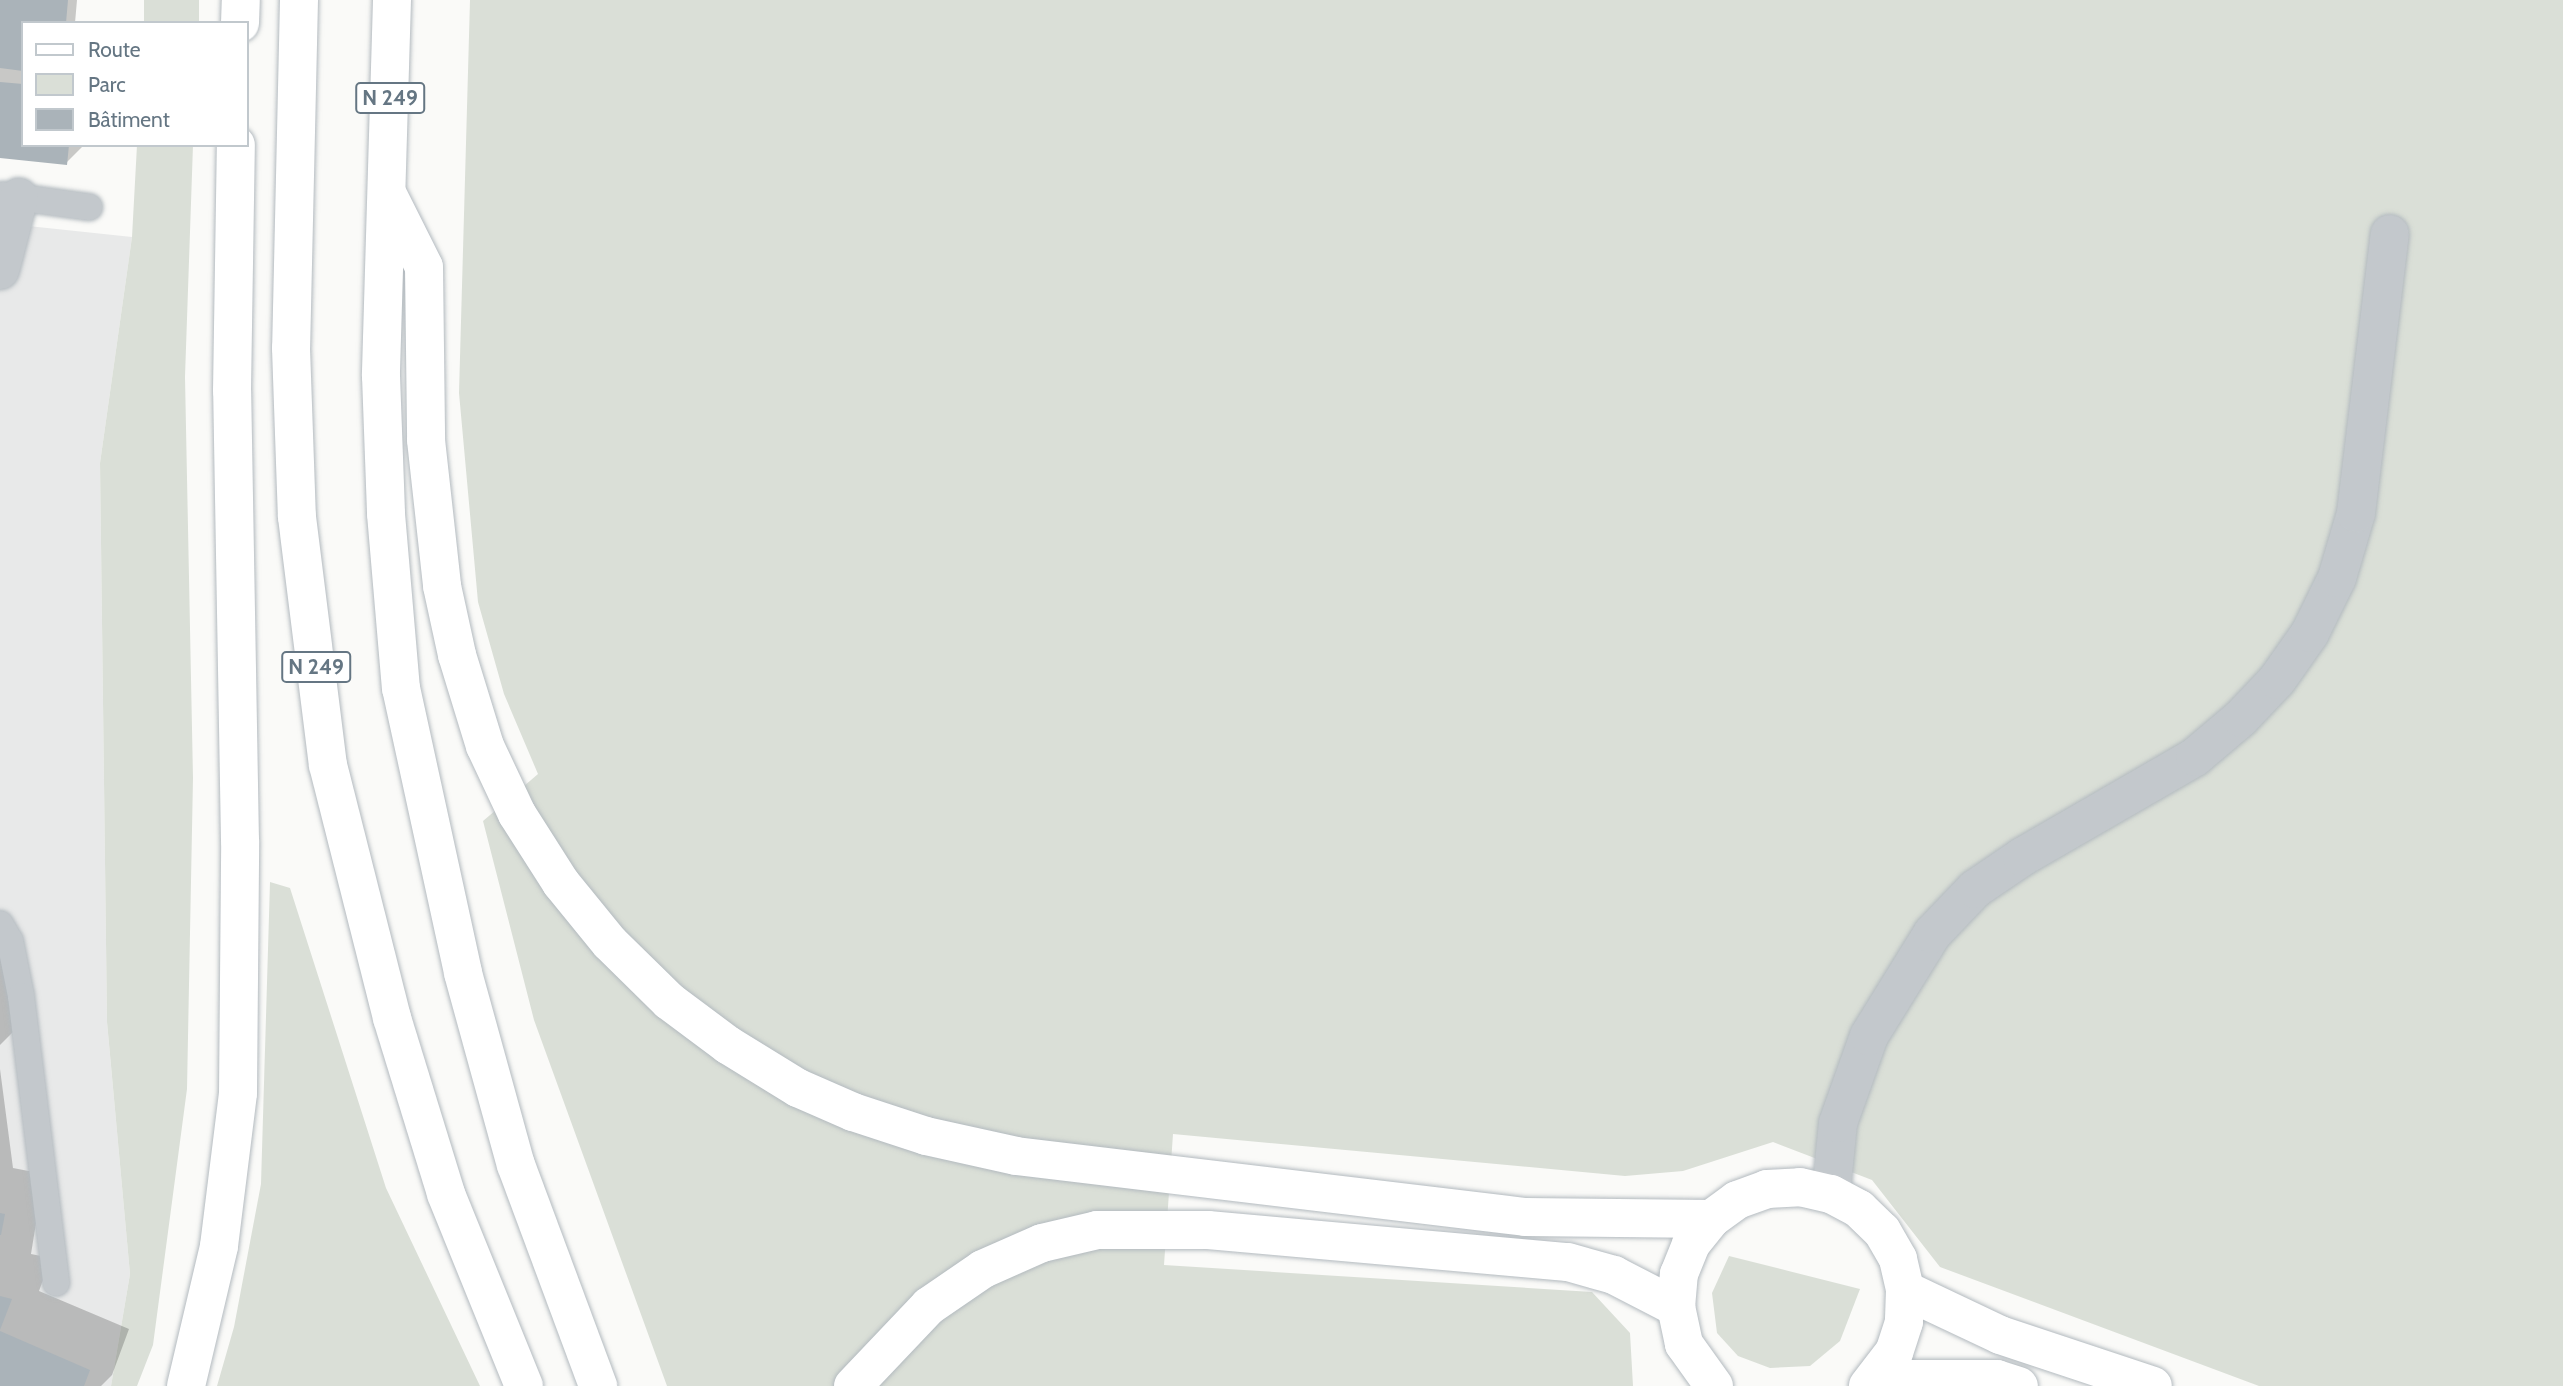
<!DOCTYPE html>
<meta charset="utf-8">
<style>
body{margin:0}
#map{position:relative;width:2563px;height:1386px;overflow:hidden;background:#fafaf8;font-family:Cabin,sans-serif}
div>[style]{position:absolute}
.built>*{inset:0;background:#e8e9e9}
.green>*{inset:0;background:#dadfd7;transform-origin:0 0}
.shadow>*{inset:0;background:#0003}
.building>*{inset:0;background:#aab3b9}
.roads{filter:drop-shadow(0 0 2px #b3babf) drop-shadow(0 0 2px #b3babf)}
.service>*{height:26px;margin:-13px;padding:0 13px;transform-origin:13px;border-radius:13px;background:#c3c8cc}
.minor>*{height:38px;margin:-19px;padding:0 19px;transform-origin:19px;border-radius:19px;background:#c3c8cc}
.secondary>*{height:38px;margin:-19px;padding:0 19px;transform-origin:19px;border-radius:19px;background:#fff}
.trunk>*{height:38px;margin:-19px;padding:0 19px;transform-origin:19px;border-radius:19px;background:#fff}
span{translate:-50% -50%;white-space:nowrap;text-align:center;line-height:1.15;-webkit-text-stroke:7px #fff;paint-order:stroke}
.shield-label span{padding:2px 5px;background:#fff;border:2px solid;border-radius:5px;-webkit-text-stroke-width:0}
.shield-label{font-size:21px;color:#657683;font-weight:700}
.legend{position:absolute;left:21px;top:21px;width:228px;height:126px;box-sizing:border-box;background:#fff;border:2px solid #c1c8cd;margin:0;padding:9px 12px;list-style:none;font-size:21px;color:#657683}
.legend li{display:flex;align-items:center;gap:14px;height:35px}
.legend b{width:35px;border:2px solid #c1c8cd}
</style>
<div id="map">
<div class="built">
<div style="clip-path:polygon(0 223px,132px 237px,100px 463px,107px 1022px,130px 1274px,111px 1386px,0 1386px)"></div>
</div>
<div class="green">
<div style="left:144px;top:0;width:55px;height:23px"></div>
<div style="clip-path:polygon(470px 0,2563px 0,2563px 1386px,2259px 1386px,1940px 1267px,1872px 1180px,1773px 1142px,1683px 1171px,1625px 1176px,1173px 1134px,1164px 1265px,1592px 1292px,1630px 1333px,1633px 1386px,667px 1386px,534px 1020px,483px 821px,538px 774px,504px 694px,478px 602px,459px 393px)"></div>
<div style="clip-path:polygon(137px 145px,193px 145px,185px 377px,193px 778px,187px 1089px,153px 1345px,137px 1386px,111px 1386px,130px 1274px,107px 1022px,100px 463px,132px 237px)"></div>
<div style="clip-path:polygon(270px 882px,290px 888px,386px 1188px,480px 1386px,217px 1386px,234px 1327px,261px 1184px)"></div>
<div style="clip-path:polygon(1729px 1256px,1860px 1289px,1840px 1341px,1810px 1366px,1770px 1368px,1738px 1356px,1717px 1333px,1712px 1293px)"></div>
</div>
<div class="shadow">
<div style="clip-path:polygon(0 0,77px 0,75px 23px,23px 23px,23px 145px,84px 145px,66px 163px,0 156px)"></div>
<div style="clip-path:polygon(0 930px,16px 1029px,0 1045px)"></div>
<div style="clip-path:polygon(0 1069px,13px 1168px,44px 1174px,31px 1254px,51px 1258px,39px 1291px,129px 1329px,112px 1375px,101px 1386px,0 1386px)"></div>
</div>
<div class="building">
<div style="clip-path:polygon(0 0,68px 0,66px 23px,23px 23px,23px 71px,0 68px)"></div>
<div style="clip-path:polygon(0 82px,23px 84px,23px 145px,69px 145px,67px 165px,0 158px)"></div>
<div style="clip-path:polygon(0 1213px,5px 1214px,1px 1235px,0 1235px)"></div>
<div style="clip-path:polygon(0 1296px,12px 1299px,0 1330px)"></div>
<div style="clip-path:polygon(0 1331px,90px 1370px,84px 1386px,0 1386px)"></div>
</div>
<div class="roads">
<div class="service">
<div style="left:2px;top:195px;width:88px;rotate:7.9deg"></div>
<div style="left:0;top:924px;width:20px;rotate:60deg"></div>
<div style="left:10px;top:941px;width:56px;rotate:78.7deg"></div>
<div style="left:21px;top:996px;width:289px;rotate:83deg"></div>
</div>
<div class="minor">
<div style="left:0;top:270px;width:75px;rotate:-75.4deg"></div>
<div style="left:1831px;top:1194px;width:71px;rotate:-84.4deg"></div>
<div style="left:1838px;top:1123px;width:92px;rotate:-70.4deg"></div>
<div style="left:1869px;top:1036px;width:120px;rotate:-58.3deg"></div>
<div style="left:1932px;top:934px;width:62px;rotate:-46.3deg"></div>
<div style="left:1975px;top:889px;width:57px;rotate:-34.2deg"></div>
<div style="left:2022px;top:857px;width:200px;rotate:-30deg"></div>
<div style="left:2195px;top:757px;width:60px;rotate:-40.3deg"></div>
<div style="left:2241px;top:718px;width:52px;rotate:-46.5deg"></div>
<div style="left:2277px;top:680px;width:57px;rotate:-54.9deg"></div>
<div style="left:2310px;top:633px;width:61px;rotate:-63.9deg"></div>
<div style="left:2337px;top:578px;width:68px;rotate:-73.7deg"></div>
<div style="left:2356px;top:513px;width:281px;rotate:-83.1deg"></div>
</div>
<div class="secondary">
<div style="left:1714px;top:1386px;width:52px;rotate:-125.5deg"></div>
<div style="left:1684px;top:1344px;width:38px;rotate:-102deg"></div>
<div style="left:1676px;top:1307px;width:33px;rotate:-85deg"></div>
<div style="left:1679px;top:1274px;width:32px;rotate:-68deg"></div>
<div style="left:1691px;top:1244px;width:32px;rotate:-51deg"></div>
<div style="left:1711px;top:1219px;width:32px;rotate:-36deg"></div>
<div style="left:1737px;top:1200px;width:32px;rotate:-20deg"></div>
<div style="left:1767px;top:1189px;width:33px;rotate:-3deg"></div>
<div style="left:1800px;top:1187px;width:32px;rotate:13deg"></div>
<div style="left:1831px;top:1194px;width:32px;rotate:28deg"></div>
<div style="left:1859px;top:1209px;width:32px;rotate:44deg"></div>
<div style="left:1882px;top:1231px;width:32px;rotate:60deg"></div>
<div style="left:1898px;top:1259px;width:32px;rotate:77deg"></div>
<div style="left:1905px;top:1290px;width:32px;rotate:92deg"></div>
<div style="left:1904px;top:1322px;width:32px;rotate:108deg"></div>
<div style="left:1894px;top:1352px;width:43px;rotate:127.4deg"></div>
</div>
<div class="trunk">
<div style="left:299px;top:0;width:348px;rotate:91.3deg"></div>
<div style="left:291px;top:348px;width:169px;rotate:88deg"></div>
<div style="left:297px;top:517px;width:250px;rotate:82.9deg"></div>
<div style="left:328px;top:765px;width:261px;rotate:75.8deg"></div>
<div style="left:392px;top:1018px;width:184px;rotate:72.9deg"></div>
<div style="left:446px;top:1194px;width:207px;rotate:67.9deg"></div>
<div style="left:392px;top:0;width:376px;rotate:91.7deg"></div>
<div style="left:381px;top:376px;width:138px;rotate:87.9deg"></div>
<div style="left:386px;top:514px;width:175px;rotate:85.1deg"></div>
<div style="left:401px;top:688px;width:292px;rotate:77.7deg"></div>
<div style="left:463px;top:973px;width:199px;rotate:74.6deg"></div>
<div style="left:516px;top:1165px;width:236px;rotate:69.6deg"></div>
<div style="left:240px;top:23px;width:23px;rotate:-88deg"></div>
<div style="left:388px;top:195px;width:80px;rotate:63.4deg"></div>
<div style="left:424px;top:267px;width:173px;rotate:89.3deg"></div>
<div style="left:426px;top:440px;width:147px;rotate:83.7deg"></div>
<div style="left:442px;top:586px;width:71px;rotate:77.7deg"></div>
<div style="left:457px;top:655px;width:95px;rotate:72.9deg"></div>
<div style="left:485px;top:746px;width:75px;rotate:64.8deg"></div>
<div style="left:517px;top:814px;width:82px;rotate:57.5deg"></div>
<div style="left:561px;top:883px;width:77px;rotate:50.8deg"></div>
<div style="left:610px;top:943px;width:83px;rotate:44.5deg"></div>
<div style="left:669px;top:1001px;width:74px;rotate:36.7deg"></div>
<div style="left:728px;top:1045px;width:82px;rotate:31.6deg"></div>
<div style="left:798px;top:1088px;width:60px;rotate:23.6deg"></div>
<div style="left:853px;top:1112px;width:77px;rotate:18.2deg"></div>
<div style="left:926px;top:1136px;width:92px;rotate:12.5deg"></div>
<div style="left:1016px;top:1156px;width:513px;rotate:6.83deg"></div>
<div style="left:1525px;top:1217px;width:186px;rotate:0.6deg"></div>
<div style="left:1905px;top:1290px;width:105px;rotate:25.3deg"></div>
<div style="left:2000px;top:1335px;width:161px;rotate:18.4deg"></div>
<div style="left:1876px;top:1379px;width:121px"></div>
<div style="left:1997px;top:1379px;width:23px;rotate:18deg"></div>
<div style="left:186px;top:1386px;width:144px;rotate:-76.7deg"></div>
<div style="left:219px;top:1246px;width:154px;rotate:-82.9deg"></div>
<div style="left:238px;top:1093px;width:252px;rotate:-89.5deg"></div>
<div style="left:240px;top:841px;width:450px;rotate:-91deg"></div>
<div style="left:232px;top:391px;width:246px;rotate:-89.1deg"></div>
<div style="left:853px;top:1386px;width:110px;rotate:-46.5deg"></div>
<div style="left:929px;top:1306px;width:65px;rotate:-34.4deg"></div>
<div style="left:983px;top:1269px;width:64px;rotate:-23.8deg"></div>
<div style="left:1042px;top:1243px;width:57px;rotate:-13.3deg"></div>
<div style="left:1097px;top:1230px;width:111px"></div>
<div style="left:1208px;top:1230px;width:361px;rotate:5.1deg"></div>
<div style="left:1568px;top:1262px;width:48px;rotate:15.8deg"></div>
<div style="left:1614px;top:1275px;width:70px;rotate:27.3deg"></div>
</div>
</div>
<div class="shield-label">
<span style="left:390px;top:98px">N 249</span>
<span style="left:316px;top:667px">N 249</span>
</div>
<ul class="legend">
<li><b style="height:9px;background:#fff"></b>Route</li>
<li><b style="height:19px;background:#dadfd7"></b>Parc</li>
<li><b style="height:19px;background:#aab3b9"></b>Bâtiment</li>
</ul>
</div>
